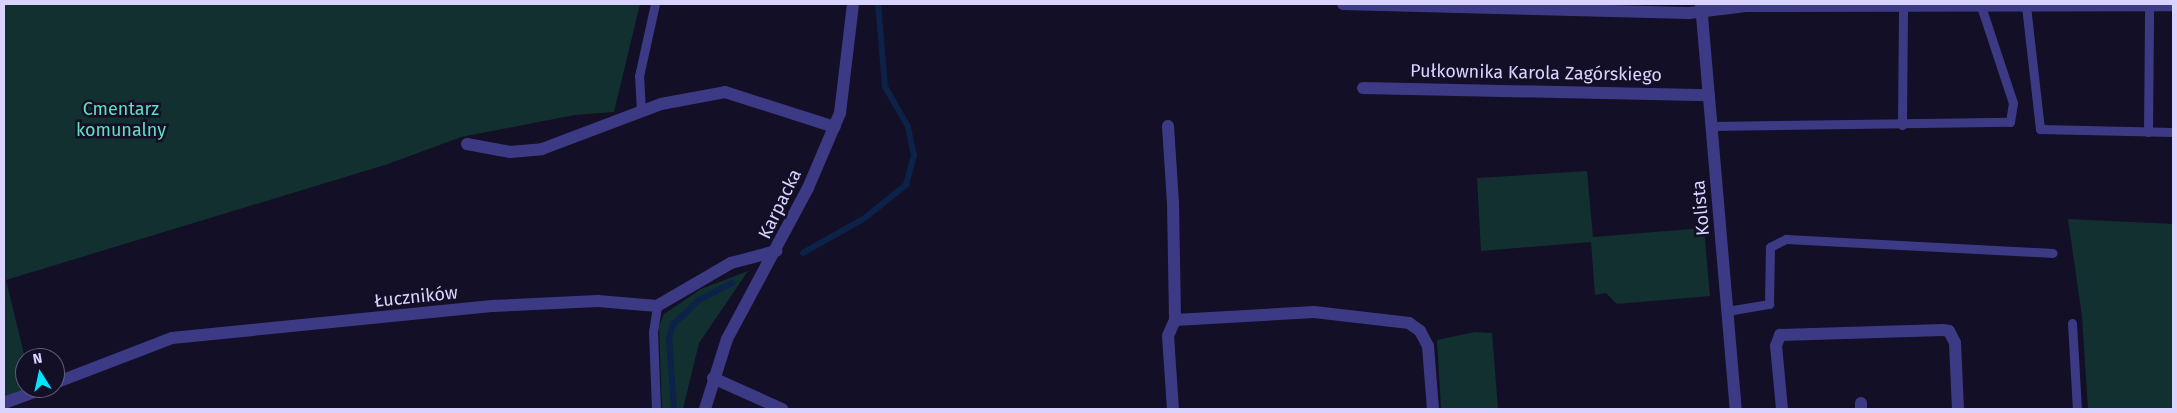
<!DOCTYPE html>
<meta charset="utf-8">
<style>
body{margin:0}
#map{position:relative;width:2177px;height:413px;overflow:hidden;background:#130f26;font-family:"Fira Sans",sans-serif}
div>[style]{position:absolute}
.green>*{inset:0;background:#12302f}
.stream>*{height:5.5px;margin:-2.75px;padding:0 2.75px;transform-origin:2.75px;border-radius:2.75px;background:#0c2248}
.service>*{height:9px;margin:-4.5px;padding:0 4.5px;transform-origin:4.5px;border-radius:4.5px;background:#3d3a85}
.minor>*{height:12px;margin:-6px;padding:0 6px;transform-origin:6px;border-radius:6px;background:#3d3a85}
.tertiary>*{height:12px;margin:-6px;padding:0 6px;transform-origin:6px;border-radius:6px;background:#3d3a85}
span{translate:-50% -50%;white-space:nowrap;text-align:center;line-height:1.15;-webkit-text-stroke:5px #130f26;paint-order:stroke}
.street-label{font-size:18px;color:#d9d4ff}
.park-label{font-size:18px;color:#5fe0c0}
.frame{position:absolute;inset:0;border:5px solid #d9d4ff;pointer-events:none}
.north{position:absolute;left:15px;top:348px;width:50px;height:50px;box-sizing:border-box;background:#130f26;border:1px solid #625e7d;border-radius:50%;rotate:350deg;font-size:14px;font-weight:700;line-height:20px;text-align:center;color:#d9d4ff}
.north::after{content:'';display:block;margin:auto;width:18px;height:22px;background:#00e5ff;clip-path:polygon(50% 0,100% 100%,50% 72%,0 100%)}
</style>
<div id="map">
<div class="green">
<div style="clip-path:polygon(4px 4px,640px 4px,614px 112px,575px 115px,461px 137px,388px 164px,6px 280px,25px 358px,25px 388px,33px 388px,4px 398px)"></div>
<div style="clip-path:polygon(1587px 171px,1593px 237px,1704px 228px,1710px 296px,1617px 304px,1606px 293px,1595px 295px,1591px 242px,1481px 251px,1477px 178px)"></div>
<div style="clip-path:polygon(2068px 219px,2173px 224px,2173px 409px,2088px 409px,2082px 316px)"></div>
<div style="clip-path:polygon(748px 271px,699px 343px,683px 409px,662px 409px,659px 326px,664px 314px,701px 289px)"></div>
<div style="clip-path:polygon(1475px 332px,1492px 333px,1498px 408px,1441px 409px,1437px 340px)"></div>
</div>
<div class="stream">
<div style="left:803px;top:253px;width:71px;rotate:-29.4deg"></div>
<div style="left:865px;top:218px;width:53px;rotate:-38.8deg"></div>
<div style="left:906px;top:185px;width:30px;rotate:-75deg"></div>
<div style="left:914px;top:156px;width:30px;rotate:-102deg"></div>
<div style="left:908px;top:127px;width:46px;rotate:-119.9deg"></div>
<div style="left:885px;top:87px;width:83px;rotate:-94.8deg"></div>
<div style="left:674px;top:409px;width:71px;rotate:-94deg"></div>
<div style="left:669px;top:338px;width:14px;rotate:-73deg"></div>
<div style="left:673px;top:325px;width:36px;rotate:-44deg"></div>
<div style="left:699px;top:300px;width:37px;rotate:-27deg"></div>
</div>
<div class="service">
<div style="left:2026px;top:6px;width:124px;rotate:83.5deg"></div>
<div style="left:2040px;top:129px;width:133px;rotate:1.3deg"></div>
<div style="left:641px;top:112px;width:36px;rotate:-93deg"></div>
<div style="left:639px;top:76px;width:74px;rotate:-77.5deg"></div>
<div style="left:1902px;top:125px;width:119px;rotate:-89.5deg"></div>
<div style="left:1711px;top:126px;width:299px;rotate:-0.8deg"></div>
<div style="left:2010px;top:122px;width:19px;rotate:-81deg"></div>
<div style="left:2013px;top:103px;width:102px;rotate:-108.3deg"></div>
<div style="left:2148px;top:132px;width:127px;rotate:-89.5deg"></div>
<div style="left:1727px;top:311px;width:43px;rotate:-9.5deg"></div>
<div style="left:1769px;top:304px;width:57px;rotate:-89deg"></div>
<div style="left:1770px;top:247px;width:18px;rotate:-27deg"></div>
<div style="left:1786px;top:239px;width:267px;rotate:3deg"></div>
<div style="left:2072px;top:323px;width:86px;rotate:86.7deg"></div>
<div style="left:656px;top:409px;width:77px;rotate:-92.2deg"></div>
<div style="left:653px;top:332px;width:26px;rotate:-81deg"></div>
</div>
<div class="minor">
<div style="left:1343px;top:4px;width:346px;rotate:1.5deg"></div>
<div style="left:1689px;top:13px;width:57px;rotate:-7deg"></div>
<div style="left:1746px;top:6px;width:427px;rotate:-0.1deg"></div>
<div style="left:1363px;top:88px;width:346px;rotate:1.2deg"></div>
<div style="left:1168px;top:126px;width:77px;rotate:86.3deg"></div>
<div style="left:1173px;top:203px;width:117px;rotate:89deg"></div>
<div style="left:1175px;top:320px;width:17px;rotate:114deg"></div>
<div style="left:1168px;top:336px;width:73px;rotate:86.1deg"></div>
<div style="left:467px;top:144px;width:44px;rotate:10.5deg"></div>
<div style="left:510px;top:152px;width:32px;rotate:-5deg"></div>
<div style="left:542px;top:149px;width:127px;rotate:-20.7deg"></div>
<div style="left:661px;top:104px;width:65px;rotate:-10.6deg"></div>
<div style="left:725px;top:92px;width:115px;rotate:17.7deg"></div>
<div style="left:1175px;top:320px;width:139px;rotate:-3.3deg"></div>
<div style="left:1314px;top:312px;width:96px;rotate:6.6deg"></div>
<div style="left:1409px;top:323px;width:14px;rotate:36deg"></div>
<div style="left:1420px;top:331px;width:17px;rotate:62deg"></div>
<div style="left:1428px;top:346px;width:63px;rotate:85.5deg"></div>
<div style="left:713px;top:378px;width:76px;rotate:24.2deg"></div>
<div style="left:55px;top:383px;width:125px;rotate:-21deg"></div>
<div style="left:172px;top:338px;width:324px;rotate:-5.7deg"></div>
<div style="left:494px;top:306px;width:104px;rotate:-2.8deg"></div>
<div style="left:598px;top:301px;width:59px;rotate:4.8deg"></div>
<div style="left:657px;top:306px;width:86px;rotate:-30.2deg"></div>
<div style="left:731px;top:263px;width:47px;rotate:-14.9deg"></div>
<div style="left:4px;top:403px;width:44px;rotate:-20.1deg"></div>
<div style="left:1861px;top:403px;width:6px;rotate:90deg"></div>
<div style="left:1782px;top:409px;width:63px;rotate:-95.4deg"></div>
<div style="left:1776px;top:346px;width:12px;rotate:-70deg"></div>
<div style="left:1780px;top:335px;width:163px;rotate:-1.8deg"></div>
<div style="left:1943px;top:330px;width:6px;rotate:9deg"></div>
<div style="left:1949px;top:331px;width:13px;rotate:63deg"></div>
<div style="left:1955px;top:343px;width:66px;rotate:87.4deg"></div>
</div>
<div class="tertiary">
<div style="left:1701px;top:4px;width:407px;rotate:85.1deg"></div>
<div style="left:705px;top:409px;width:73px;rotate:-72.6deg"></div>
<div style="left:727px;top:339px;width:171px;rotate:-61.8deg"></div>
<div style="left:808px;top:188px;width:82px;rotate:-66.9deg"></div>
<div style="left:840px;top:113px;width:110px;rotate:-83.2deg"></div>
</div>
<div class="street-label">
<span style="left:1536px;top:73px;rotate:1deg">Pułkownika Karola Zagórskiego</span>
<span style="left:780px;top:204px;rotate:-64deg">Karpacka</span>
<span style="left:1701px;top:208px;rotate:-95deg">Kolista</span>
<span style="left:416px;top:297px;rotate:-6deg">Łuczników</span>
</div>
<div class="park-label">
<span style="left:121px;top:120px">Cmentarz<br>komunalny</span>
</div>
<div class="frame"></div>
<div class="north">N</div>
</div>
